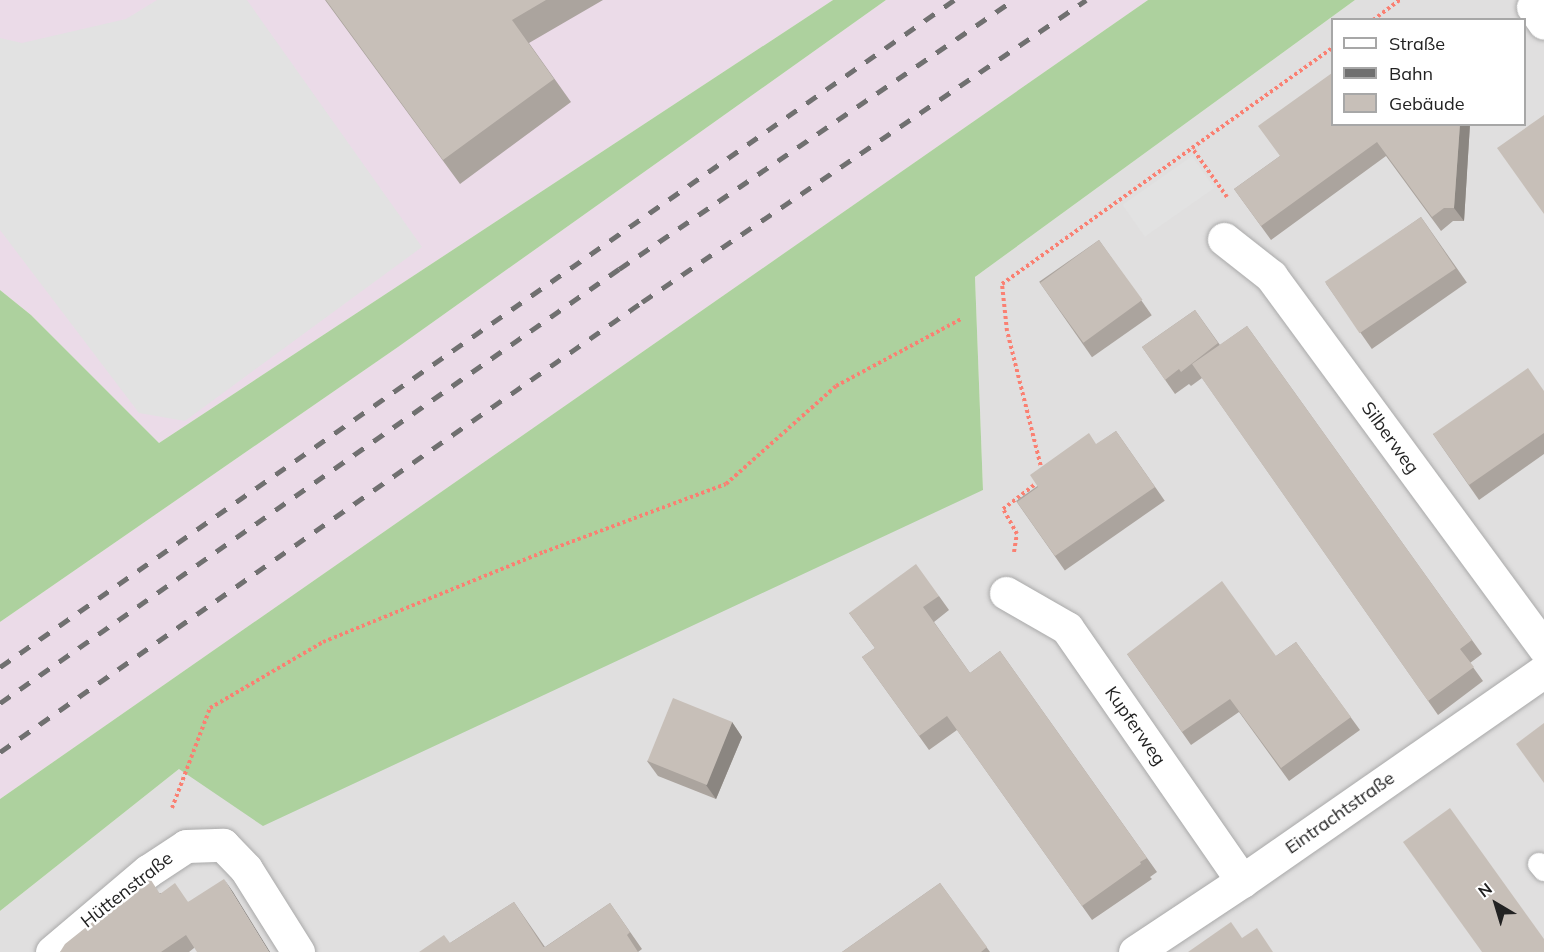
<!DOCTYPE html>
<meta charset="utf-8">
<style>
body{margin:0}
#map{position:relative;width:1544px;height:952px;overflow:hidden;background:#f2efe9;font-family:Mulish,sans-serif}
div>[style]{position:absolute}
.residential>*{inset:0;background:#e0dfdf}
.industrial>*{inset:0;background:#ebdbe8}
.forest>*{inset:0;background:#add19e}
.parking>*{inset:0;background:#e2e2e2;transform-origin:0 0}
.path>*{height:4px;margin-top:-2px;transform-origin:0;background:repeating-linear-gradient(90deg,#fa8072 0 3px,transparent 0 6px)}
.roads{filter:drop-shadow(0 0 2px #a9a9a9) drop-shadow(0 0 2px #a9a9a9)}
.lane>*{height:22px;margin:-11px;padding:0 11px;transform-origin:11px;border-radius:11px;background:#fff}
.street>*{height:33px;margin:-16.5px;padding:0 16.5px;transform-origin:16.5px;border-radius:16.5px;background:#fff}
.rail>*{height:4.5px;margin-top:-2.25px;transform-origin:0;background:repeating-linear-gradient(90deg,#707070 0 12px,transparent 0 24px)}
.wall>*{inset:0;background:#aba49e;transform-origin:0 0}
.shaded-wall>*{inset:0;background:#8b8681}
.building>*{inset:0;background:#c7bfb8;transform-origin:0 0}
span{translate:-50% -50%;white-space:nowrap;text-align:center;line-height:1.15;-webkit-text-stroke:5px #fff;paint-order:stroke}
.street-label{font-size:18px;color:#222}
.legend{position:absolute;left:1331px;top:18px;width:195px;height:108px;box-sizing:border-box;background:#fff;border:2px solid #a7a7a7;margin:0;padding:8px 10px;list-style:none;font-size:18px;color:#222}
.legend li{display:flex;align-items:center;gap:12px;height:30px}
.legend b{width:30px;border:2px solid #a7a7a7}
.north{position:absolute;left:1466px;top:874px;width:60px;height:60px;-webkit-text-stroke:4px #fff;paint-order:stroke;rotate:322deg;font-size:16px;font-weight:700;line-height:24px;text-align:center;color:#222}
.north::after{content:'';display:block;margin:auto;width:21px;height:27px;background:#222;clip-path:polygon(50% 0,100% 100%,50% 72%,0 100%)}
</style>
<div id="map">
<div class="residential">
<div style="clip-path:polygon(evenodd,1355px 0,1544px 0,1544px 952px,0 952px,0 911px,179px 769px,983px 490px,975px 277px,1355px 0,1332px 20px,1524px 20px,1524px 124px,1332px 124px,1332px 20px)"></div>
</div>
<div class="industrial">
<div style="clip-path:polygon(0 0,833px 0,159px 443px,31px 315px,0 290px)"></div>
<div style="clip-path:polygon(886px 0,1148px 0,0 799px,0 622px,398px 347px)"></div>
</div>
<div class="forest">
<div style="clip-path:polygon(833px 0,886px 0,398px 347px,0 622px,0 290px,31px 315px,159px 443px)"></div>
<div style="clip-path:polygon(1148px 0,1355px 0,975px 277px,983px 490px,263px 826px,179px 769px,0 911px,0 799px)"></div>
</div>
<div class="parking">
<div style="clip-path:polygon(157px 0,247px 0,422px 247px,185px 421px,139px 413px,0 230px,0 38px,22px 43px,126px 19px)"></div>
<div style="left:1192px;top:156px;width:39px;height:85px;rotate:55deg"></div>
</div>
<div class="path">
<div style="left:1373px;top:20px;width:34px;rotate:-37deg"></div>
<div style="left:1227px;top:197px;width:60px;rotate:-125.5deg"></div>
<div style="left:1192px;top:148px;width:172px;rotate:-35.5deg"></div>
<div style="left:1042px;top:471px;width:144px;rotate:-104deg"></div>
<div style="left:1007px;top:331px;width:47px;rotate:-96.1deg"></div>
<div style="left:1002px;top:284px;width:234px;rotate:-35.6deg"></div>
<div style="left:1014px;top:552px;width:18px;rotate:-81deg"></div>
<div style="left:1017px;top:534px;width:29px;rotate:-119deg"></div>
<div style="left:1003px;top:509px;width:44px;rotate:-37.6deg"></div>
<div style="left:172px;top:808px;width:107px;rotate:-69.2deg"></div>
<div style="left:210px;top:708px;width:131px;rotate:-30.3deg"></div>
<div style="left:323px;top:642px;width:239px;rotate:-22.2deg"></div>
<div style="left:544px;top:552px;width:194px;rotate:-20.5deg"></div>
<div style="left:726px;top:484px;width:147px;rotate:-41.7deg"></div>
<div style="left:836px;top:386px;width:142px;rotate:-28.2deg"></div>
</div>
<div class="roads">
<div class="lane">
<div style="left:1539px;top:864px;width:8px;rotate:50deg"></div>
</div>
<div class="street">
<div style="left:1533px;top:7px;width:19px;rotate:55deg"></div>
<div style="left:1224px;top:239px;width:60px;rotate:38.2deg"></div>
<div style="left:1271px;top:276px;width:461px;rotate:53.7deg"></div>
<div style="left:1006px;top:593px;width:70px;rotate:29.8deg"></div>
<div style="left:1067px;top:628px;width:308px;rotate:55.3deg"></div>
<div style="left:52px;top:952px;width:126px;rotate:-40.2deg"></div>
<div style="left:148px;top:871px;width:45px;rotate:-33.3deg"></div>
<div style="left:186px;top:846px;width:37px;rotate:-2deg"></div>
<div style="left:223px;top:845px;width:33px;rotate:46deg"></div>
<div style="left:246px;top:869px;width:98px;rotate:57.9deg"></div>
<div style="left:1135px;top:952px;width:128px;rotate:-33.6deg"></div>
<div style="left:1242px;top:881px;width:368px;rotate:-34.8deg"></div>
</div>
</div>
<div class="rail">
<div style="left:0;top:667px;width:1164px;rotate:-34.96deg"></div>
<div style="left:0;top:703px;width:756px;rotate:-35.04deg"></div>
<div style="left:619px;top:269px;width:478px;rotate:-34.3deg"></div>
<div style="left:0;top:752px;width:784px;rotate:-35.03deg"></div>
<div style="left:642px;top:302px;width:537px;rotate:-34.22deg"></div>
</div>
<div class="wall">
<div style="clip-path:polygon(325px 0,603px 0,529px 43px,571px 102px,460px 184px)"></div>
<div style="clip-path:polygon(1470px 124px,1464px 221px,1453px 221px,1441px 231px,1386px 156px,1271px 240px,1234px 189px,1280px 156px)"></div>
<div style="left:1421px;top:217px;width:80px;height:116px;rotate:55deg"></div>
<div style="left:1099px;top:240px;width:92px;height:73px;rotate:55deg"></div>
<div style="clip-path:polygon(1195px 310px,1220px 345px,1247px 326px,1482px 654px,1470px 663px,1483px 681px,1438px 715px,1202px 378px,1191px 386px,1189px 384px,1175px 394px,1142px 347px)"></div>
<div style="clip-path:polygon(1544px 391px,1544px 454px,1479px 500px,1433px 434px)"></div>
<div style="left:1116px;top:431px;width:85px;height:122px;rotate:55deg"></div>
<div style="clip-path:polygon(939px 596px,949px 610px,934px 622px,970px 673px,1000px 651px,1157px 872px,1150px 877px,1152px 879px,1092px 920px,957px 730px,929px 750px,862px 657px,875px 648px,849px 613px)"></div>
<div style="clip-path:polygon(1296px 642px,1360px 730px,1289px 781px,1239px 712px,1191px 745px,1127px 654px,1276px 656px)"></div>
<div style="clip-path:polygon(732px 722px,742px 737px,716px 799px,658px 776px,647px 761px)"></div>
<div style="clip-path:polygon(940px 883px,990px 952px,842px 952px)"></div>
<div style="clip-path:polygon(233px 892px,194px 948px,189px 952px,60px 952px,160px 893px,188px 902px)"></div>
<div style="clip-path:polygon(514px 902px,545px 947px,610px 903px,642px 949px,638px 952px,450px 943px)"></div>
</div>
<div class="shaded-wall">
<div style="clip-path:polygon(1460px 124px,1470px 124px,1464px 221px,1454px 208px)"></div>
<div style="clip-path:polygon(732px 722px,742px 737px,716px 799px,706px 785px)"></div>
<div style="clip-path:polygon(224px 879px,233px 892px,270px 952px,269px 952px)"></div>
</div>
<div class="building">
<div style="clip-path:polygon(326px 0,546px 0,512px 20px,554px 79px,443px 160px)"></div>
<div style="clip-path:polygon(1332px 73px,1332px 124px,1460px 124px,1454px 208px,1444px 208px,1432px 217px,1377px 142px,1261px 226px,1234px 189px,1280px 156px,1258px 126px)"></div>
<div style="clip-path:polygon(1544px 115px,1544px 214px,1497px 148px)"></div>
<div style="left:1421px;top:217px;width:62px;height:116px;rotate:56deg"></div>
<div style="left:1099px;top:240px;width:74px;height:73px;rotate:54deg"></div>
<div style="clip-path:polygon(1195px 310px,1218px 343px,1181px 372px,1179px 369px,1165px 380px,1142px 347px)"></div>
<div style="clip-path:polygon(1247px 326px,1472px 640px,1460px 649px,1474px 667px,1428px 701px,1192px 364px)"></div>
<div style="clip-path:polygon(1528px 368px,1544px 391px,1544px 433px,1469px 485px,1433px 434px)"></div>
<div style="clip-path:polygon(1116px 431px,1155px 487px,1055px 556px,1017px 502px,1038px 487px,1030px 475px,1089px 433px,1096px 444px)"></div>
<div style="clip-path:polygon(916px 564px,939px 596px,923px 607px,970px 673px,1000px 651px,1147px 858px,1140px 862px,1141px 864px,1082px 906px,947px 716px,919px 736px,862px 657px,875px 648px,849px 613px)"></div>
<div style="clip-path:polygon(1222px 581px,1276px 656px,1296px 642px,1351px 717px,1281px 768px,1230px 699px,1182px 732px,1127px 654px)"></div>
<div style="left:673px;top:698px;width:64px;height:68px;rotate:22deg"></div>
<div style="clip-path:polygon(1544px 723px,1544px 783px,1516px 744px)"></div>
<div style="clip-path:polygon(1450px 808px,1544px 939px,1544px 952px,1482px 952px,1403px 842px)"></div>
<div style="clip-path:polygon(149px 877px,160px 894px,175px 883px,188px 902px,224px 879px,269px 952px,197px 952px,186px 935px,161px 952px,60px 952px,65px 944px)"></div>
<div style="clip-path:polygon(940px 883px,987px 947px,981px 952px,842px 952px)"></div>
<div style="clip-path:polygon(514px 902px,544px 948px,610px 903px,630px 932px,627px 935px,638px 952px,419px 952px,444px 935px,450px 943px)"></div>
<div style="clip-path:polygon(1231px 922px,1242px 938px,1257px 928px,1273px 952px,1188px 952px)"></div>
</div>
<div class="street-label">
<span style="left:1390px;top:438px;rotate:54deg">Silberweg</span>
<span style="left:1135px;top:726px;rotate:55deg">Kupferweg</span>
<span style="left:1340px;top:813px;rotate:-35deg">Eintrachtstraße</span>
<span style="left:127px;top:890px;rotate:-38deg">Hüttenstraße</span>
</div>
<ul class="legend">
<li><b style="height:8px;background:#fff"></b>Straße</li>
<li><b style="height:8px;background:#707070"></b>Bahn</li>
<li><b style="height:16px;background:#c7bfb8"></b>Gebäude</li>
</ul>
<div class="north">N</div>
</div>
